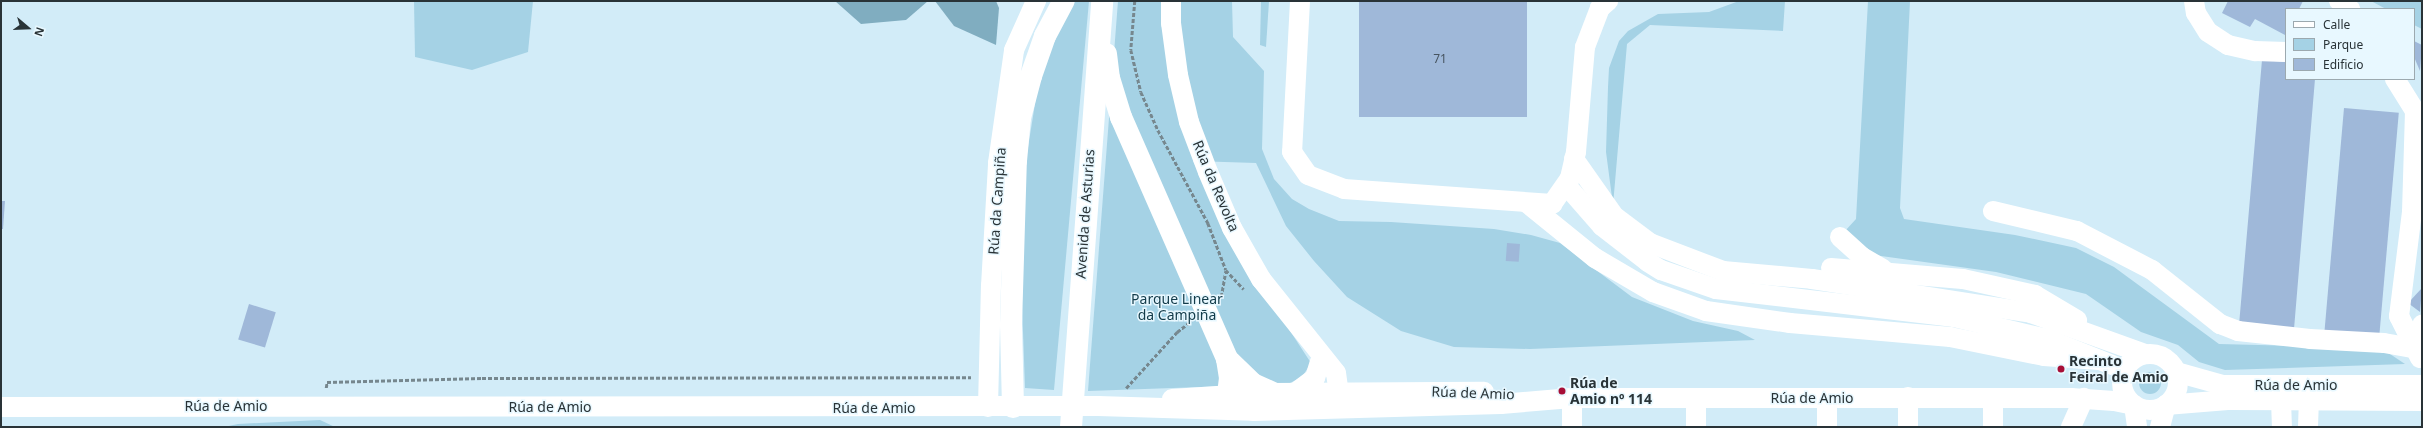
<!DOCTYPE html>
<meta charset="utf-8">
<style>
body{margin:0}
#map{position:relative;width:2423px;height:428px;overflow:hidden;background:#d2ecf8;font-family:"Noto Sans",sans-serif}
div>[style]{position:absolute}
.green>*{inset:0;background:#a5d2e5}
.round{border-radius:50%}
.forest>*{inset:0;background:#80adc0}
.building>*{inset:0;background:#9fb8d9;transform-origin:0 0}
.path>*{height:2.5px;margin-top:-1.25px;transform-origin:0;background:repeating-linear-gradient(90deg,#76878e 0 4px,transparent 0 6px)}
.minor>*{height:20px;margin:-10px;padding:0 10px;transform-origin:10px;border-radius:10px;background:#fff}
.minor>.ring{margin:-10px;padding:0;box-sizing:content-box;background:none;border:20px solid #fff;border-radius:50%}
.major>*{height:22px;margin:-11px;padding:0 11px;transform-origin:11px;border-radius:11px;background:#fff}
.dots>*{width:11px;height:11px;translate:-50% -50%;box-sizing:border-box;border:2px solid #e8f8ff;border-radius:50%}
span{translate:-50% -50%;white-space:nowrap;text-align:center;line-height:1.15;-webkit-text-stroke:3px #e8f8ff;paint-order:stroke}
.number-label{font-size:12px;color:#465460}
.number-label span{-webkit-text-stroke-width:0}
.street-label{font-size:14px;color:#293337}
.park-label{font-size:14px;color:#123b4a}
.poi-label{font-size:14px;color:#293337;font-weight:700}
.left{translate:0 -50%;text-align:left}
.frame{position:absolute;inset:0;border:2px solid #293337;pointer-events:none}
.legend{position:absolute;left:2285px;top:8px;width:130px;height:72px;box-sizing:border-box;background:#e8f8ff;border:1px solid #9ca9af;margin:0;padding:5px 7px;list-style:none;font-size:12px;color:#293337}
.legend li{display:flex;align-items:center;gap:8px;height:20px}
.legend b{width:20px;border:1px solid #9ca9af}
.north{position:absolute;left:8px;top:8px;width:40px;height:40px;-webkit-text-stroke:3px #e8f8ff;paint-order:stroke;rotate:109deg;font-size:11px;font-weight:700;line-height:16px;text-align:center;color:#293337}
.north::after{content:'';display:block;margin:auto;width:14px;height:18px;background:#293337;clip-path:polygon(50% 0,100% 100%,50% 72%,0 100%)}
</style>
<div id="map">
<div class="green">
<div style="clip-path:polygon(414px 1px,533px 1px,528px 52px,472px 70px,415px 57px)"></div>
<div style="clip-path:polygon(1071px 1px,1089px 1px,1054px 390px,1025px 388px,1022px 304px,1025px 166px,1038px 85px,1056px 32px)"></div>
<div style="clip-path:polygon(1118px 1px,1232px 1px,1233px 37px,1264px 71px,1262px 149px,1274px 179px,1292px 199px,1309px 209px,1339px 221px,1391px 222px,1494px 229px,1531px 235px,1560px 243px,1632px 297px,1693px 321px,1738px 331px,1755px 340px,1530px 349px,1454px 347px,1401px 331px,1347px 297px,1314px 261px,1286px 226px,1256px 163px,1193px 161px,1243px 259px,1311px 363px,1302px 377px,1288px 384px,1088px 391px)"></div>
<div style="clip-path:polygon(1261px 1px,1269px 1px,1266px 47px,1260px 45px)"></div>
<div style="clip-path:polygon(1739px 1px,1785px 1px,1783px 31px,1650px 25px,1627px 44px,1613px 205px,1606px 152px,1608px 87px,1609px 68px,1619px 41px,1628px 31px,1658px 14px,1709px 12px)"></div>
<div style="clip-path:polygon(1868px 1px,1910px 1px,1900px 208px,1904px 219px,2015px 235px,2076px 248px,2114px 267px,2219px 344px,2381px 348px,2405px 364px,2225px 370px,2199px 362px,2178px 345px,2141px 332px,2086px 294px,1996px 272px,1874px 255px,1845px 231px,1856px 219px)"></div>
<div style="clip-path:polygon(2371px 1px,2422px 1px,2422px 29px,2414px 25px,2414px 9px,2386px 9px)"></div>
<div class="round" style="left:2139px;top:372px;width:22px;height:22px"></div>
<div style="clip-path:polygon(320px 420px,335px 427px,224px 427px,238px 424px)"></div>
</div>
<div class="forest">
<div style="clip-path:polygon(835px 1px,928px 1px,906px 20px,861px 24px)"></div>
<div style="clip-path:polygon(935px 1px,996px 1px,999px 8px,996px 45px,954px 26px)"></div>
</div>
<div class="building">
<div style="left:1359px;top:1px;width:168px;height:116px"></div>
<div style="clip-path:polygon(2228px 1px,2303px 1px,2299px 9px,2286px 9px,2285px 35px,2255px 19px,2250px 27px,2222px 13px)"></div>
<div style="clip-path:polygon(2414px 41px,2422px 45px,2420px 71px,2414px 57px)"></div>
<div style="clip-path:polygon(2262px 60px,2286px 62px,2286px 79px,2315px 79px,2294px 329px,2239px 325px)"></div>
<div style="left:2344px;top:108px;width:55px;height:227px;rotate:5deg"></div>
<div style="clip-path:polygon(1px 201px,5px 201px,3px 229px,1px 229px)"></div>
<div style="left:1507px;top:243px;width:13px;height:18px;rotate:4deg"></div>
<div style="clip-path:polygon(2422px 288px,2420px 312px,2408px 303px)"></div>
<div style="left:249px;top:304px;width:28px;height:37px;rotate:17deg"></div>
<div style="left:2084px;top:372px;width:5px;height:11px;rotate:79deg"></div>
</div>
<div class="path">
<div style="left:1135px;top:1px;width:49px;rotate:94.7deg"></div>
<div style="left:1131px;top:50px;width:43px;rotate:76.6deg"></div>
<div style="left:1141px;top:92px;width:42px;rotate:65.9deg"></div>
<div style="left:1158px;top:130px;width:106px;rotate:61.7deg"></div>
<div style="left:1208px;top:223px;width:50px;rotate:69deg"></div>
<div style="left:1226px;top:270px;width:26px;rotate:47deg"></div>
<div style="left:1221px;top:297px;width:27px;rotate:-80deg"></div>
<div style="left:326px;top:388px;width:6px;rotate:-81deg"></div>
<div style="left:327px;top:382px;width:155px;rotate:-1.5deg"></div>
<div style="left:482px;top:378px;width:489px;rotate:-0.1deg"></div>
<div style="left:1126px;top:388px;width:76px;rotate:-47.7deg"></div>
<div style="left:1177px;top:332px;width:18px;rotate:-38deg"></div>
</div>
<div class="minor">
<div style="left:1171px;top:1px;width:22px;rotate:90deg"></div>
<div style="left:1171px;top:23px;width:52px;rotate:82.3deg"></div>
<div style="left:1178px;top:75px;width:48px;rotate:76.8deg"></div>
<div style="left:1189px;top:122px;width:53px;rotate:69.2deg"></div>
<div style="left:1208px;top:172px;width:61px;rotate:66.8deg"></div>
<div style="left:1232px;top:228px;width:59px;rotate:60.4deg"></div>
<div style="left:1261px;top:279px;width:120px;rotate:51.4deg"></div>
<div style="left:1336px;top:373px;width:15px;rotate:82deg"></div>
<div style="left:1338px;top:388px;width:12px;rotate:121deg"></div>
<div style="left:1332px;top:398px;width:23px;rotate:178deg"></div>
<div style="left:1300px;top:1px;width:151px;rotate:93deg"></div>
<div style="left:1292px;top:152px;width:28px;rotate:55deg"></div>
<div style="left:1308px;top:175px;width:39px;rotate:21deg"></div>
<div style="left:1344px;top:189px;width:209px;rotate:4.1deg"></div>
<div style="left:1552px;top:204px;width:32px;rotate:-55deg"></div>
<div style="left:1570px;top:178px;width:27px;rotate:-77deg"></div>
<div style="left:1576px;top:152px;width:105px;rotate:-85.1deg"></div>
<div style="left:1585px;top:47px;width:42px;rotate:-69deg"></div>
<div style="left:1600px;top:8px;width:11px;rotate:-41deg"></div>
<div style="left:2194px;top:1px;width:12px;rotate:81deg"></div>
<div style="left:2196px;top:13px;width:22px;rotate:58deg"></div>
<div style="left:2208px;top:32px;width:24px;rotate:33deg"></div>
<div style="left:2228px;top:45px;width:28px;rotate:13deg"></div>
<div style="left:2255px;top:51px;width:31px;rotate:2deg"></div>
<div style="left:2339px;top:1px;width:14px;rotate:36deg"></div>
<div style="left:2395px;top:79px;width:38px;rotate:58deg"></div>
<div style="left:2415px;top:111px;width:101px;rotate:91.7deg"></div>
<div style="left:2412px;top:212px;width:105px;rotate:97.1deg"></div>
<div style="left:2399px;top:316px;width:47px;rotate:63.4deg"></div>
<div style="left:1574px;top:159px;width:70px;rotate:54.9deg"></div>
<div style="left:1614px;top:216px;width:45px;rotate:36.9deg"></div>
<div style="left:1650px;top:243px;width:78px;rotate:21deg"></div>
<div style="left:1723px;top:271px;width:89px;rotate:5.1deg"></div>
<div style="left:1812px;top:279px;width:222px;rotate:8.8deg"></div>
<div style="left:2031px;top:313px;width:121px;rotate:19.8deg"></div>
<div style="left:1566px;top:185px;width:55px;rotate:48.7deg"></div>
<div style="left:1602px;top:226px;width:58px;rotate:38deg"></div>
<div style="left:1648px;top:262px;width:15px;rotate:32deg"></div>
<div style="left:1661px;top:270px;width:58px;rotate:19.1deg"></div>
<div style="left:1716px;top:289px;width:240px;rotate:6.7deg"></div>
<div style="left:1954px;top:317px;width:96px;rotate:13.3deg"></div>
<div style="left:2047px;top:339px;width:84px;rotate:21.7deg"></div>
<div style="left:1527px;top:203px;width:87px;rotate:39deg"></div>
<div style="left:1595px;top:258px;width:67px;rotate:30.4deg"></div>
<div style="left:1653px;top:292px;width:56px;rotate:19.7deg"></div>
<div style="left:1706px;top:311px;width:85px;rotate:8.1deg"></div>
<div style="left:1790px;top:323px;width:161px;rotate:5deg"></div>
<div style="left:1950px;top:337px;width:96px;rotate:11.4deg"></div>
<div style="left:2044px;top:356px;width:55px;rotate:4.2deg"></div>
<div style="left:1993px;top:211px;width:86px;rotate:13.4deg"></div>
<div style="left:2077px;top:231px;width:85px;rotate:27.5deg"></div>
<div style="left:2152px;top:270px;width:87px;rotate:38.5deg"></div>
<div style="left:2220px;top:324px;width:19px;rotate:21deg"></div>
<div style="left:2238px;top:331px;width:72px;rotate:6.3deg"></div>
<div style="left:2310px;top:339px;width:74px;rotate:3.1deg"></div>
<div style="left:2384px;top:343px;width:34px;rotate:10deg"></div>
<div style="left:1840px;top:237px;width:30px;rotate:42deg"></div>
<div style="left:1862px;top:257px;width:24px;rotate:30deg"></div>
<div style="left:1831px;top:268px;width:132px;rotate:4.8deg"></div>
<div style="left:1963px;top:279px;width:74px;rotate:12.5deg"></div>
<div style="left:2035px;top:295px;width:49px;rotate:30.8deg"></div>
<div style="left:2417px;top:349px;width:25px;rotate:-78deg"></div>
<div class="ring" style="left:2122px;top:354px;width:36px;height:36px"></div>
<div style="left:2176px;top:372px;width:49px;rotate:15.5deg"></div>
<div style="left:2223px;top:385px;width:199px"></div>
<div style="left:1295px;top:393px;width:25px;rotate:-37deg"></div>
<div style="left:1315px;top:378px;width:17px;rotate:-73deg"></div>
<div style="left:1908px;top:397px;width:30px;rotate:90deg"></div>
<div style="left:1572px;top:398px;width:29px;rotate:90deg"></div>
<div style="left:1172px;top:399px;width:90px;rotate:-3.8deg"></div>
<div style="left:1262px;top:393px;width:222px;rotate:-0.3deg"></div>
<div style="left:2281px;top:400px;width:27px;rotate:88deg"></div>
<div style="left:2134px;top:405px;width:22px;rotate:82deg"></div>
<div style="left:2166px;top:405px;width:62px;rotate:-4.6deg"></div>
<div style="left:2228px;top:400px;width:194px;rotate:0.3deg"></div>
<div style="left:1px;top:407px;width:1097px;rotate:-0.05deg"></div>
<div style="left:1098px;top:406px;width:155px;rotate:1.8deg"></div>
<div style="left:1253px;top:411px;width:248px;rotate:-1.6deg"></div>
<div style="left:1501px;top:404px;width:71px;rotate:-4.8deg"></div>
<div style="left:1572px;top:398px;width:499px"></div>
<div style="left:2071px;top:398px;width:43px;rotate:4deg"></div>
<div style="left:2114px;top:401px;width:20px;rotate:11deg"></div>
<div style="left:988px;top:407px;width:121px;rotate:-88.6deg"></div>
<div style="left:991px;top:286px;width:123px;rotate:-86.7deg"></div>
<div style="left:998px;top:163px;width:114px;rotate:-81.9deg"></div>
<div style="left:1014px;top:50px;width:54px;rotate:-65.8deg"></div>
<div style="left:1696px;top:427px;width:28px;rotate:-90deg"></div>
<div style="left:1827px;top:427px;width:29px;rotate:-90deg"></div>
<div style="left:1993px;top:427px;width:28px;rotate:-90deg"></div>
<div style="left:2071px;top:427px;width:32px;rotate:-66deg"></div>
<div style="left:2160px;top:427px;width:23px;rotate:-75deg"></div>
<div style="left:2308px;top:427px;width:27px;rotate:-88deg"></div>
</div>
<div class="major">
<div style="left:1106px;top:54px;width:24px;rotate:83deg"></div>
<div style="left:1109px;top:78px;width:41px;rotate:72.9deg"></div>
<div style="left:1121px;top:117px;width:264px;rotate:66.3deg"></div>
<div style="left:1227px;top:359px;width:19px;rotate:81deg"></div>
<div style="left:1230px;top:378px;width:17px;rotate:97deg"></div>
<div style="left:1227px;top:359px;width:36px;rotate:44deg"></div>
<div style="left:1253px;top:384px;width:22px;rotate:24deg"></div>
<div style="left:1013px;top:407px;width:82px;rotate:-91.4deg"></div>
<div style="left:1011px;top:325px;width:164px;rotate:-88.3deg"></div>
<div style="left:1016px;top:161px;width:43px;rotate:-84.7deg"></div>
<div style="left:1020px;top:118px;width:43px;rotate:-75.3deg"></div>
<div style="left:1031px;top:76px;width:42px;rotate:-70.7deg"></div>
<div style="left:1045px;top:36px;width:40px;rotate:-62deg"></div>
<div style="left:1071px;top:427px;width:427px;rotate:-85.8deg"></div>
</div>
<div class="dots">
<div style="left:2061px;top:369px;background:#a70e36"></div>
<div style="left:1562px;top:391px;background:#a70e36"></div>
</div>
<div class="number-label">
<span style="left:1440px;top:59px">71</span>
</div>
<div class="street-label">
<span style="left:1216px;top:186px;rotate:67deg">Rúa da Revolta</span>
<span style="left:997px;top:201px;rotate:-86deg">Rúa da Campiña</span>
<span style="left:1085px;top:214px;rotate:-86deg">Avenida de Asturias</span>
<span style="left:2296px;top:385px">Rúa de Amio</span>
<span style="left:1473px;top:393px;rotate:2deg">Rúa de Amio</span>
<span style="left:1812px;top:398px">Rúa de Amio</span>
<span style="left:226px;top:406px">Rúa de Amio</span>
<span style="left:550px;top:407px">Rúa de Amio</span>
<span style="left:874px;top:408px">Rúa de Amio</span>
</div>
<div class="park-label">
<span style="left:1177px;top:307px">Parque Linear<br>da Campiña</span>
</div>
<div class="poi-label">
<span class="left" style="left:2069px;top:369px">Recinto<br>Feiral de Amio</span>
<span class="left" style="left:1570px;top:391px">Rúa de<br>Amio nº 114</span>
</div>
<div class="frame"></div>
<ul class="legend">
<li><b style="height:5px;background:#fff"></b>Calle</li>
<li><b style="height:11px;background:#a5d2e5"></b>Parque</li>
<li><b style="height:11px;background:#9fb8d9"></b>Edificio</li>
</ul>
<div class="north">N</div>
</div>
